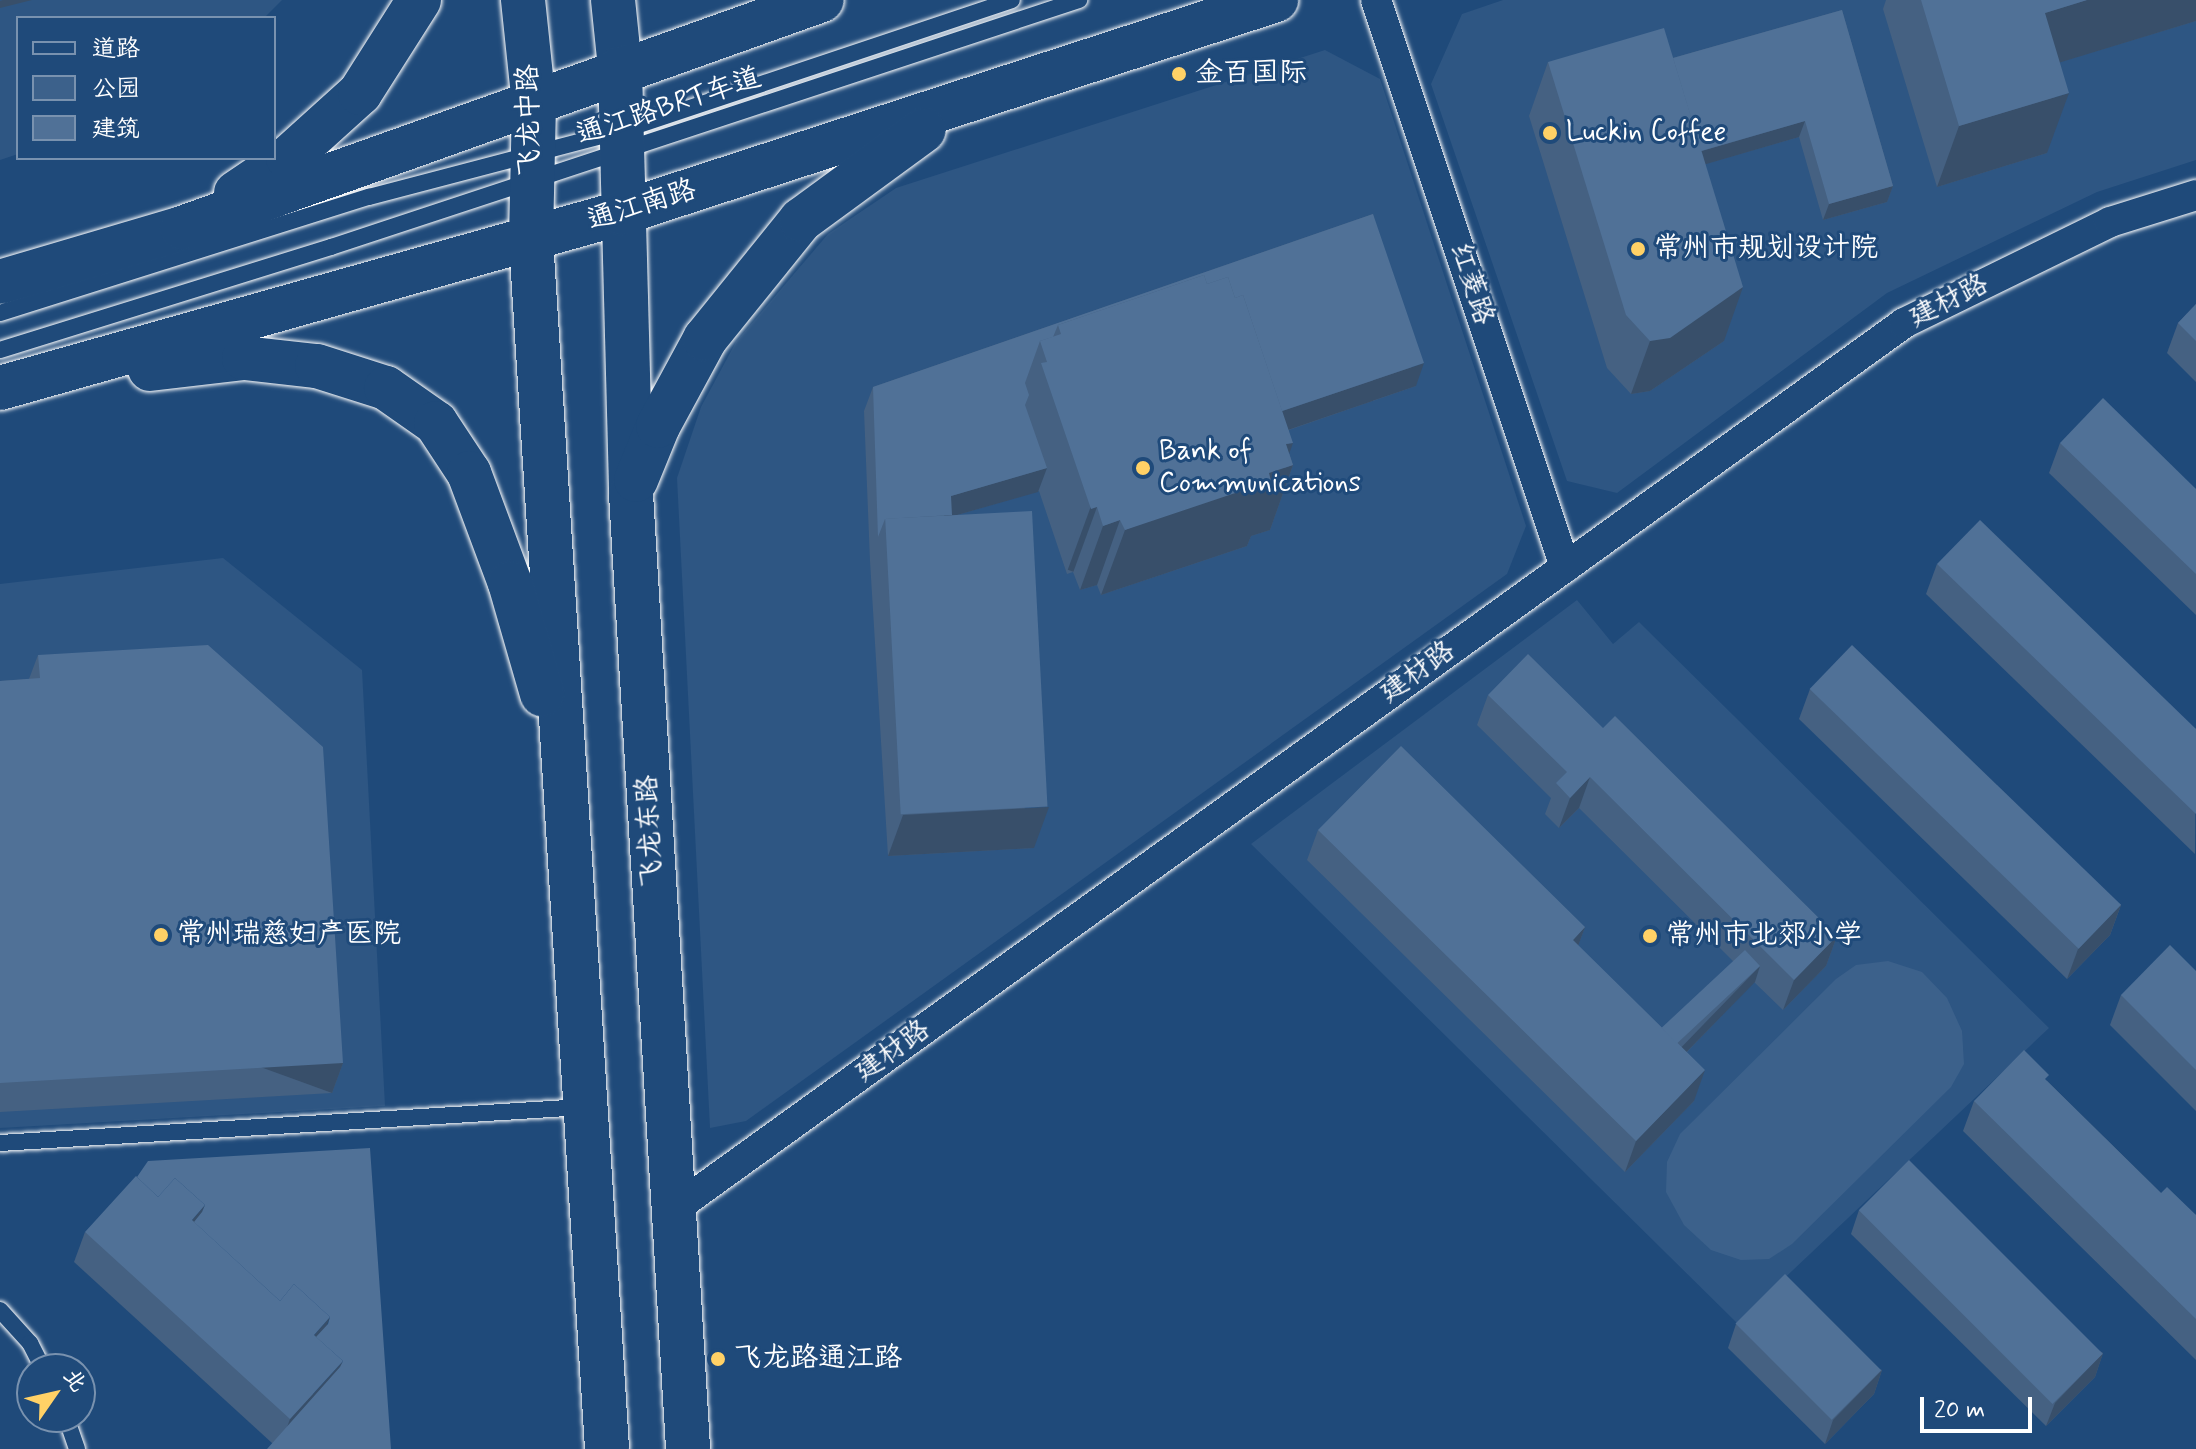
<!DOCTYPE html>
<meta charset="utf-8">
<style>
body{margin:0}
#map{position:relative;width:2196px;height:1449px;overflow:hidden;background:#1f4a7a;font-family:Mynerve,"LXGW WenKai TC",sans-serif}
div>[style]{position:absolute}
.built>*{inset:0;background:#2e5683}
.green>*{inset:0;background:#3c618b}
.roads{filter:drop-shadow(0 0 2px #fff) drop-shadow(0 0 2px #fff)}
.service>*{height:16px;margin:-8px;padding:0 8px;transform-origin:8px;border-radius:8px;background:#1f4a7a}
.minor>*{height:30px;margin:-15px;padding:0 15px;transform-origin:15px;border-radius:15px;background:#1f4a7a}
.primary>*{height:44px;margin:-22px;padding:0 22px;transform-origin:22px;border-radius:22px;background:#1f4a7a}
.wall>*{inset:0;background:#456182}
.shaded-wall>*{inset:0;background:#384f6a;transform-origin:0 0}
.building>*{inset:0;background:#507197;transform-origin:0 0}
.dots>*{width:22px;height:22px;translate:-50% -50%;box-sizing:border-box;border:4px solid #1f4a7a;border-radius:50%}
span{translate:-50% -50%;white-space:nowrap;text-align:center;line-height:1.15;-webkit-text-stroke:6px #1f4a7a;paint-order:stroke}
.poi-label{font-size:28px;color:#fff}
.left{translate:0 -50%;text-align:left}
.street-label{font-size:28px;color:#fff}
.legend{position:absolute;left:16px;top:16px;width:260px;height:144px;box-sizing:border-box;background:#1f4a7a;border:2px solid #7992af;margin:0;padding:10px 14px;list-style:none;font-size:24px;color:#fff}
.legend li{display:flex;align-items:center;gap:16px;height:40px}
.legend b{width:40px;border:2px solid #7992af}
.north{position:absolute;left:16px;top:1353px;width:80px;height:80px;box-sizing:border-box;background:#1f4a7a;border:2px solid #7992af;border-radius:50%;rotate:56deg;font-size:22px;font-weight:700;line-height:32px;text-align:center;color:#fff}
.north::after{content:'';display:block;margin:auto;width:28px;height:36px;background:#ffd166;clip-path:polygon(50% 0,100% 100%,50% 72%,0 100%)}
.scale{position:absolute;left:1920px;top:1397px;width:112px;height:36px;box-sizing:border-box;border:4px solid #fff;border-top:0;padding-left:10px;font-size:24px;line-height:28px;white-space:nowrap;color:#fff;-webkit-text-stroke:6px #1f4a7a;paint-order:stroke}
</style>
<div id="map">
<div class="built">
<div style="clip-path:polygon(0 0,282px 0,264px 18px,18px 18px,18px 154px,0 160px)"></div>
<div style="clip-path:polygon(1503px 0,2196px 0,2196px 160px,2097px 192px,1887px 293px,1617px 493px,1567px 481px,1431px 84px,1462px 14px)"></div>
<div style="clip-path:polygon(1325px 50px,1380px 79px,1526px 526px,1507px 574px,746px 1121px,710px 1128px,677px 478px,701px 407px,736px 342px,828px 234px,896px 188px)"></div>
<div style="clip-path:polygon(223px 558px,362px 670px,385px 1106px,0 1128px,0 584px)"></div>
<div style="clip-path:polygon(1577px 600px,1613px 644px,1639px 622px,2049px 1028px,1737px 1323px,1251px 844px)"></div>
</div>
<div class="green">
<div style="clip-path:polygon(1888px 961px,1922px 972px,1947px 998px,1962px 1031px,1964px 1064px,1951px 1087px,1792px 1244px,1769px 1259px,1741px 1260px,1711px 1250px,1684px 1225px,1666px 1192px,1667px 1162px,1680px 1134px,1836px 979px,1856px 965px)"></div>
</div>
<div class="roads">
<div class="service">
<div style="left:0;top:313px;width:387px;rotate:-17.5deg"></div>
<div style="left:369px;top:197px;width:260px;rotate:-14.7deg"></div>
<div style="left:621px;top:131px;width:412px;rotate:-18.5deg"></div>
<div style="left:0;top:350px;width:347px;rotate:-17.3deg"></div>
<div style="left:331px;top:247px;width:788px;rotate:-18.27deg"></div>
<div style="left:0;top:1143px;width:585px;rotate:-3.53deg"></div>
<div style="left:0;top:1310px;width:45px;rotate:47.7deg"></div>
<div style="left:30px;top:1343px;width:29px;rotate:63deg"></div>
<div style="left:66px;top:1417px;width:34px;rotate:71deg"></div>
</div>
<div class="minor">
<div style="left:1376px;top:0;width:598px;rotate:71.57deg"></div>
<div style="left:673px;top:1210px;width:1517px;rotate:-35.77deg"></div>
<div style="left:1904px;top:323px;width:229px;rotate:-26.1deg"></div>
<div style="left:2110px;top:222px;width:90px;rotate:-17.4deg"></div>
</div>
<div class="primary">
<div style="left:523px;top:0;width:106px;rotate:84deg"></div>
<div style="left:534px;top:105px;width:135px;rotate:91.3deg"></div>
<div style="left:531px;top:240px;width:1211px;rotate:86.4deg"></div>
<div style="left:613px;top:0;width:68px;rotate:84.1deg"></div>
<div style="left:620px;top:68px;width:426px;rotate:88.5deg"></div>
<div style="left:631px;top:494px;width:957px;rotate:86.58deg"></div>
<div style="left:236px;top:193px;width:63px;rotate:-33.9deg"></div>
<div style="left:288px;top:158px;width:97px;rotate:-42.1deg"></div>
<div style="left:360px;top:93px;width:110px;rotate:-57.6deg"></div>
<div style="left:0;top:282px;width:190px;rotate:-16.5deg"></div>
<div style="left:182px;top:228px;width:679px;rotate:-19.61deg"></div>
<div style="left:150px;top:369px;width:95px;rotate:-6.7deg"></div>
<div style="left:244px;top:358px;width:73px;rotate:6.3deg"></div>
<div style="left:317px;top:366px;width:72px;rotate:17.7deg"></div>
<div style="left:386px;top:388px;width:61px;rotate:35deg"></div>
<div style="left:436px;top:423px;width:60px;rotate:56.6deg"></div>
<div style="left:469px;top:473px;width:117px;rotate:69.6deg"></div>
<div style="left:510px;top:583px;width:116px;rotate:73.9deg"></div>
<div style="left:0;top:388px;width:645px;rotate:-15.74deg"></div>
<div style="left:621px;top:213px;width:689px;rotate:-18.01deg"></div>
<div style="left:636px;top:480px;width:58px;rotate:-67.8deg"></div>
<div style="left:658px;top:426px;width:99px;rotate:-61.6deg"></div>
<div style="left:705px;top:339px;width:153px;rotate:-51.1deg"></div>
<div style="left:801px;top:220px;width:152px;rotate:-36.2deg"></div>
</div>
</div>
<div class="wall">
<div style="clip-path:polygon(1886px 0,2196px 0,2196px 21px,2060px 62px,2047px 153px,1937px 187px,1883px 9px)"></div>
<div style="clip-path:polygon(1842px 10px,1893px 186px,1887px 202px,1823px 220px,1799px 137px,1705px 164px,1724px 341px,1650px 391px,1631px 394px,1607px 368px,1529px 116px,1548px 62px,1673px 58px)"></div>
<div style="clip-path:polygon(1373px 214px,1416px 386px,1289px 430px,1289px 453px,1293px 465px,1270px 530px,1251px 536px,1247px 546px,1101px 595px,1097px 585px,1080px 590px,1073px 572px,1067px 574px,1039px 491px,957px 515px,1034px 848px,888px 856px,870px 561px,864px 411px,873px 387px)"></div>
<div style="clip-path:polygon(2196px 304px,2196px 382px,2167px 353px,2178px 323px)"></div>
<div style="clip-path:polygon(2060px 443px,2196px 489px,2196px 615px,2049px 473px)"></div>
<div style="clip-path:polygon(1937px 564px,2196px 729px,2195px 854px,1926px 594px)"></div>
<div style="clip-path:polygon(38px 655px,343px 1063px,332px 1093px,0 1112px,0 681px,29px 679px)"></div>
<div style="clip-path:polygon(1810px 689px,2121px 905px,2110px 935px,2067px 979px,1799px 719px)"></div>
<div style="clip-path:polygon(1488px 695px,1603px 728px,1837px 936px,1826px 966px,1783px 1010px,1754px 982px,1687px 1052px,1694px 1101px,1625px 1172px,1307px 860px,1318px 830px,1585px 927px,1578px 946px,1666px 1032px,1734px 962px,1579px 808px,1559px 828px,1545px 814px,1551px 798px,1477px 725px)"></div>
<div style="clip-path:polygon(2196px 971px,2196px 1111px,2110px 1025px,2121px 995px)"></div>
<div style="clip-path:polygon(2047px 1081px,2161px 1193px,2196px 1215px,2196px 1360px,1963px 1131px,1974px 1101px)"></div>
<div style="clip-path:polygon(1859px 1210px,2103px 1353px,2095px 1377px,2046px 1426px,1851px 1234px)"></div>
<div style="clip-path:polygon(85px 1232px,391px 1449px,272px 1443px,74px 1262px)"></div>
<div style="clip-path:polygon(1736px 1324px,1882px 1370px,1874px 1394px,1825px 1444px,1728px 1348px)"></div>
</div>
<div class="shaded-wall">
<div style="clip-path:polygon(3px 0,32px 0,0 8px,0 1px)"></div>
<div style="clip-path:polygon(2087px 0,2196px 0,2196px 21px,2022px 74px,2045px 13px)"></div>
<div style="clip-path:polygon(2069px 93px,2047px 153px,1937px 187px,1959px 126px)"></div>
<div style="clip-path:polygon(1805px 121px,1799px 137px,1672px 174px,1678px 158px)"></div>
<div style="clip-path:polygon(1893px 186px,1887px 202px,1823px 220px,1829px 204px)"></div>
<div style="clip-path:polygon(1743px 287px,1724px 341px,1650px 391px,1631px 394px,1650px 341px)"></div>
<div style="clip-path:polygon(1424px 363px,1416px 386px,1247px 444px,1256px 420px)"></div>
<div style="clip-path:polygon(1293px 443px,1284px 468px,1293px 465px,1270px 530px,1251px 536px,1247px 546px,1101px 595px,1125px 530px,1269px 473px,1286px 444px)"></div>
<div style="clip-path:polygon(1047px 468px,1038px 492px,943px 519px,951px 496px)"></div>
<div style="left:1097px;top:507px;width:69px;height:6px;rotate:110deg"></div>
<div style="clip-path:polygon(1120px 520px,1097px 585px,1080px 590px,1103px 526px)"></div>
<div style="clip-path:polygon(1590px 777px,1579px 808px,1559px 828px,1570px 798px)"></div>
<div style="clip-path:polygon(1049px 807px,1034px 848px,888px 856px,903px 815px)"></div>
<div style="clip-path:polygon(2121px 905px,2110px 935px,2067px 979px,2078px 949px)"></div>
<div style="clip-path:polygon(1585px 927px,1574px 957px,1573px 940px)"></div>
<div style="clip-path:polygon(1837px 936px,1826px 966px,1783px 1010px,1794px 980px)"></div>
<div style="clip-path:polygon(1760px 966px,1755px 982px,1666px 1073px,1672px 1057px)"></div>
<div style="left:343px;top:1063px;width:32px;height:344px;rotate:110deg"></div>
<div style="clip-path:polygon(1705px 1070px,1694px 1101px,1625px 1172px,1636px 1141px)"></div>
<div style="clip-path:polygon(205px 1205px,195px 1232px,192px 1220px)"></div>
<div style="clip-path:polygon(330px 1317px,319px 1348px,314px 1335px)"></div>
<div style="clip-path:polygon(2103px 1353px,2095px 1377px,2046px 1426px,2055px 1403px)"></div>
<div style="clip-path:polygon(343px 1361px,332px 1391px,279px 1449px,290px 1419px)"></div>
<div style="clip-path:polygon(1882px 1370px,1874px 1394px,1825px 1444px,1833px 1420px)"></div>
</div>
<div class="building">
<div style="clip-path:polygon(1921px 0,2087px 0,2045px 13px,2069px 93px,1959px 126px)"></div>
<div style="clip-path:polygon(1842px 10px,1893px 186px,1829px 204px,1805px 121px,1701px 151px,1673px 58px)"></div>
<div style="clip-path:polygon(1664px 28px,1743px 287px,1670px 338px,1650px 341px,1626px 315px,1548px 62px)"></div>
<div style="clip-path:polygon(1373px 214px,1424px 363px,1282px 411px,1243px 295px,1235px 298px,1228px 277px,1207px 284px,1204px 275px,1058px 325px,1053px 337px,1040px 341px,1025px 383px,1029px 395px,1025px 405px,1047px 468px,951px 496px,952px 515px,885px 519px,878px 537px,873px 387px)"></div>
<div style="clip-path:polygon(1204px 275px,1207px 284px,1228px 277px,1235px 298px,1243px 295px,1293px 443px,1286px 444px,1293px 465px,1269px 473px,1271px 481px,1125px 530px,1120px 520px,1103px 526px,1097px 507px,1091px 509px,1041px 363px,1047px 362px,1040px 341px,1061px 334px,1058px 325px)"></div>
<div style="clip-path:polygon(2196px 304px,2196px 341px,2178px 323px)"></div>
<div style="clip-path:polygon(2103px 398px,2196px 489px,2196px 574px,2060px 443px)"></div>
<div style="left:1032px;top:511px;width:296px;height:147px;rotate:87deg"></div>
<div style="clip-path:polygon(1980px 520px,2196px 729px,2196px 814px,1937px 564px)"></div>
<div style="clip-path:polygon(208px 645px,323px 747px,343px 1063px,0 1083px,0 681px,40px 678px,38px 655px)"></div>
<div style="left:1852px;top:645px;width:374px;height:61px;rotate:44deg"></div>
<div style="clip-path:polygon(1528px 654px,1603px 728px,1615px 716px,1837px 936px,1794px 980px,1590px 777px,1570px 798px,1556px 783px,1567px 772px,1488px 695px)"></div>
<div style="clip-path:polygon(1401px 746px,1585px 927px,1573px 940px,1705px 1070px,1636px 1141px,1318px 830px)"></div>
<div style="clip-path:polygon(2170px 945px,2196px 971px,2196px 1070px,2121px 995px)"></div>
<div style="left:1745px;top:950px;width:22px;height:114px;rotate:47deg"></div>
<div style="clip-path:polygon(2024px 1050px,2049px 1075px,2045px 1079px,2161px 1193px,2167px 1187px,2196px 1215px,2196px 1319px,1974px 1101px)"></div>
<div style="clip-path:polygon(370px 1148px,391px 1449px,267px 1449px,340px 1367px,343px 1361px,316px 1337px,328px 1324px,330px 1317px,294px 1284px,280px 1301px,194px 1222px,202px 1212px,205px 1205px,175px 1178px,158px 1197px,137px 1177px,148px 1161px)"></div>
<div style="left:1909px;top:1160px;width:274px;height:71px;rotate:45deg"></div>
<div style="clip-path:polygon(136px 1176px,158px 1197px,175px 1178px,205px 1205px,192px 1220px,280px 1301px,294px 1284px,330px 1317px,314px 1335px,343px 1361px,290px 1419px,85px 1232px)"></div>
<div style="left:1785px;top:1274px;width:136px;height:70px;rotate:45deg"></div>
</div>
<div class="dots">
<div style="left:1179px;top:74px;background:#ffd166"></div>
<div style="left:1550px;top:133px;background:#ffd166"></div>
<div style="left:1638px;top:249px;background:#ffd166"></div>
<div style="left:1143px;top:468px;background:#ffd166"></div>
<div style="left:161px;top:935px;background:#ffd166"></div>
<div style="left:1650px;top:936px;background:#ffd166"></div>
<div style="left:718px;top:1359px;background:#ffd166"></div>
</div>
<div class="poi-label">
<span class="left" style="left:1195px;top:74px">金百国际</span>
<span class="left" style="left:1566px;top:133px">Luckin Coffee</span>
<span class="left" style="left:1654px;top:249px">常州市规划设计院</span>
<span class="left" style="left:1159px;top:468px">Bank of<br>Communications</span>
<span class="left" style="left:177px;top:935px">常州瑞慈妇产医院</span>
<span class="left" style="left:1666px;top:936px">常州市北郊小学</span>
<span class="left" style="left:734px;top:1359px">飞龙路通江路</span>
</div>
<div class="street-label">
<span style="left:669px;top:107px;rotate:-18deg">通江路BRT车道</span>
<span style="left:530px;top:120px;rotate:-91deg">飞龙中路</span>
<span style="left:642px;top:206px;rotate:-17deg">通江南路</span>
<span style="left:1471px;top:284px;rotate:72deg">红菱路</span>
<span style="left:1949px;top:302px;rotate:-27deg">建材路</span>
<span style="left:1418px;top:673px;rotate:-36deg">建材路</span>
<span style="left:651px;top:831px;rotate:-93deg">飞龙东路</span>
<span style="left:893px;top:1052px;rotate:-36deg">建材路</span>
</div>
<ul class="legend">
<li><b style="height:10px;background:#1f4a7a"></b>道路</li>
<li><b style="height:22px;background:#3c618b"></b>公园</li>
<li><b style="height:22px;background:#507197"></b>建筑</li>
</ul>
<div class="north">北</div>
<div class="scale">20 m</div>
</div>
